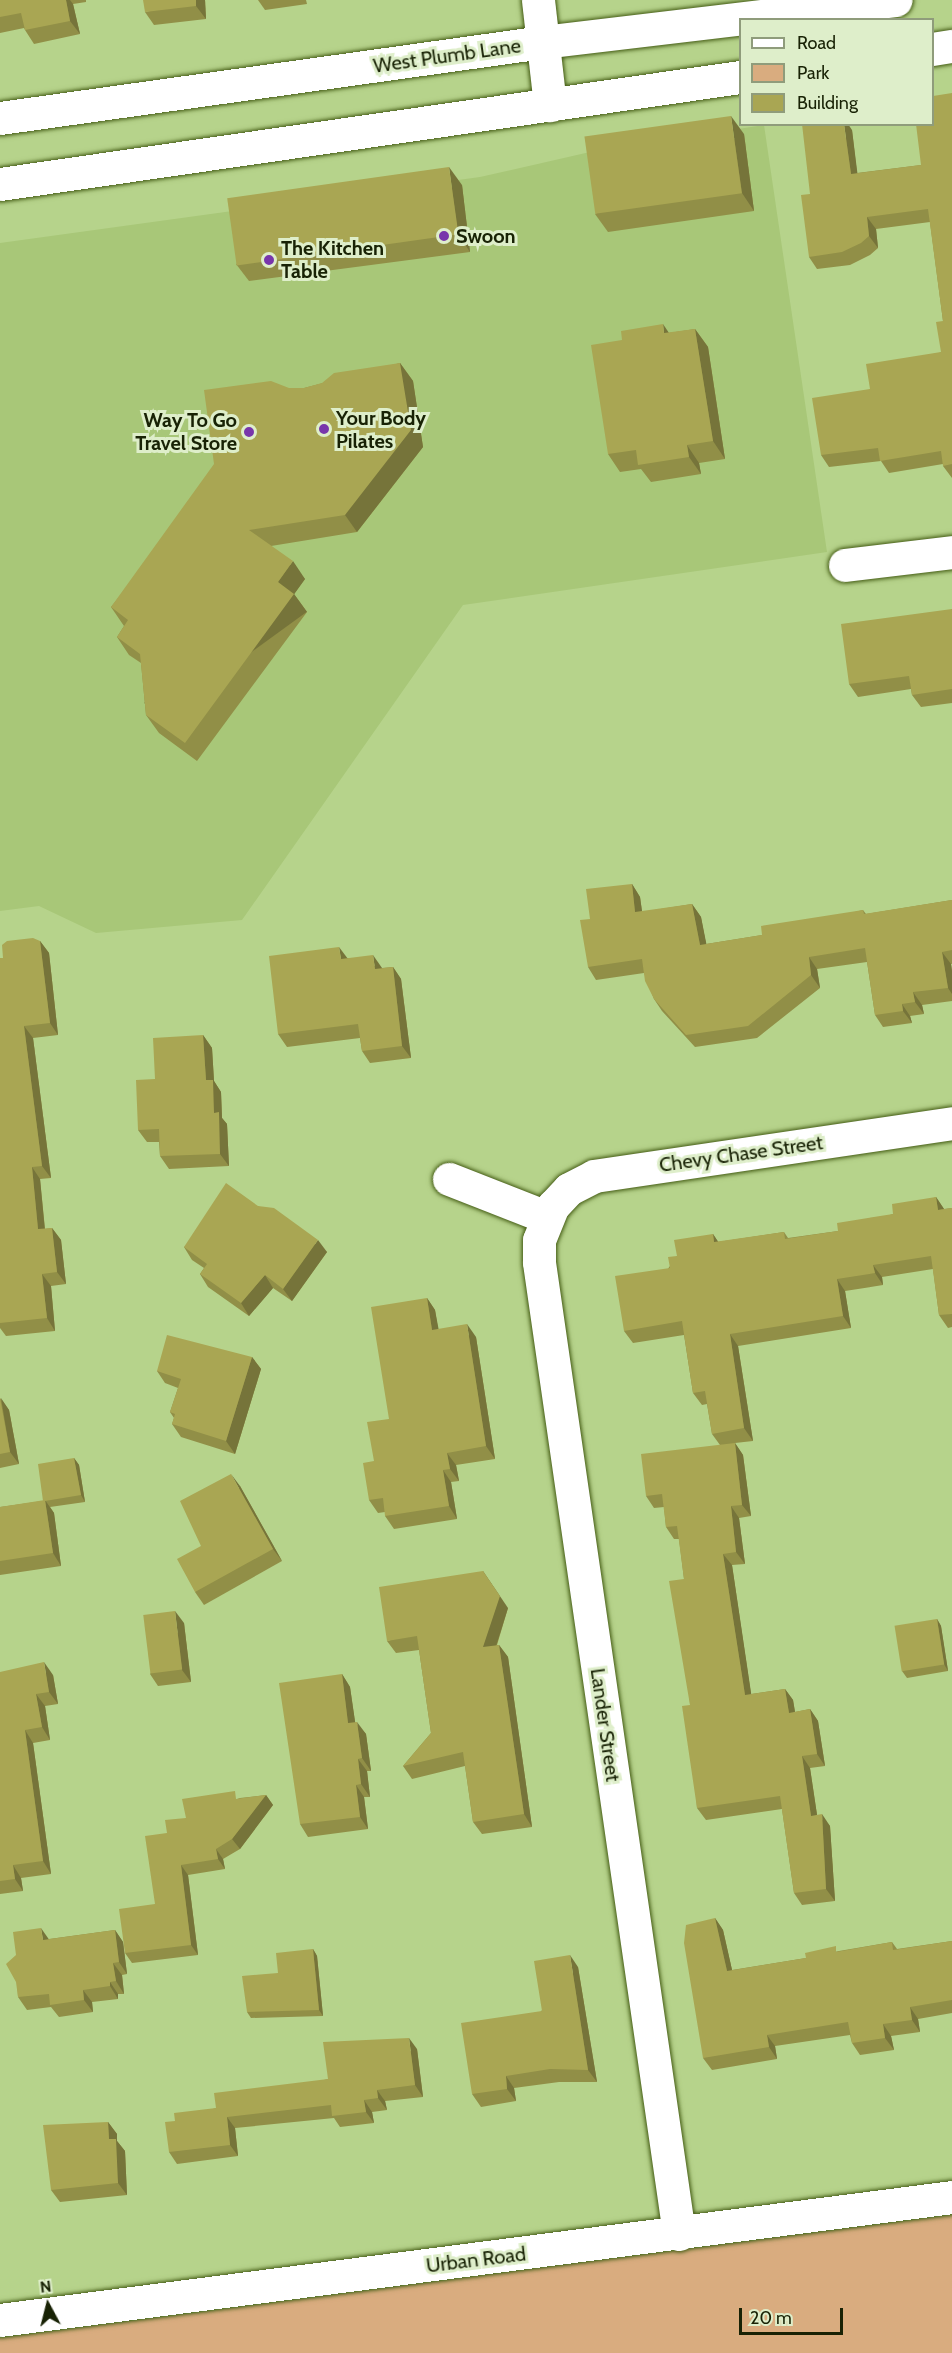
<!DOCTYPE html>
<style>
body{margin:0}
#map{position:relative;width:952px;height:2353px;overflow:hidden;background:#b6d38b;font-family:Cabin,sans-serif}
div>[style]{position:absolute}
.built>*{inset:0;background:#a8c778}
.green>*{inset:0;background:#d9ac7f}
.roads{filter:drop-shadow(0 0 2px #455d15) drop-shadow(0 0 2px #455d15)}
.minor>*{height:33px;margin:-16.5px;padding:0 16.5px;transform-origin:16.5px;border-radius:16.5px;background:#fff}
.tertiary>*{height:33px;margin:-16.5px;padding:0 16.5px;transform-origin:16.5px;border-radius:16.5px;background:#fff}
.secondary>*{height:33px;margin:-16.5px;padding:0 16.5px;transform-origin:16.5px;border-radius:16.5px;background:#fff}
.wall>*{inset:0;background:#918f47}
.shaded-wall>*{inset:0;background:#76743a;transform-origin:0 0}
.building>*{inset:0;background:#a9a653;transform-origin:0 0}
.dots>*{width:16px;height:16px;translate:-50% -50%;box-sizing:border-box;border:3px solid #deeeca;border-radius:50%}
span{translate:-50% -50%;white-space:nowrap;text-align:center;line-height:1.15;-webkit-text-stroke:6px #deeeca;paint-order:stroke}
.street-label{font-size:20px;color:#182205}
.poi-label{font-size:20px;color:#182205;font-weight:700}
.left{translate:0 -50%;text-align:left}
.right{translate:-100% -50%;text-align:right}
.legend{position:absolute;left:739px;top:18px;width:195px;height:108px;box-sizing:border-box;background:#deeeca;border:2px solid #8f9c7b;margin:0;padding:8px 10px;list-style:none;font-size:18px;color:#182205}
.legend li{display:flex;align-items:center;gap:12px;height:30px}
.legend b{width:30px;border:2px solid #8f9c7b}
.north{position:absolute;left:18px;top:2275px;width:60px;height:60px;-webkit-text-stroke:4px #deeeca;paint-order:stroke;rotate:353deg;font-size:16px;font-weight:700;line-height:24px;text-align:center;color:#182205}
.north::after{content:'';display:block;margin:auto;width:21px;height:27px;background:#182205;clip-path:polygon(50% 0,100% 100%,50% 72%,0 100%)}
.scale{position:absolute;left:739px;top:2308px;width:104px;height:27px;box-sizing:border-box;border:3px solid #182205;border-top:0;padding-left:8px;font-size:18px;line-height:21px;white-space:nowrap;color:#182205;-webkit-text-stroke:4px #deeeca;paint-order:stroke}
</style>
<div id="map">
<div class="built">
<div style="clip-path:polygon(764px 125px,827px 552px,463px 605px,242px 920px,96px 933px,39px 906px,0 911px,0 243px,480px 177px,590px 152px)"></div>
</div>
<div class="green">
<div style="clip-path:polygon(952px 2215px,952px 2353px,0 2353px,0 2338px)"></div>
</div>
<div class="roads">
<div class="minor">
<div style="left:538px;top:0;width:106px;rotate:83.5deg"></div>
<div style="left:845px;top:565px;width:108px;rotate:-6.9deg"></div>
<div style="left:449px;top:1179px;width:104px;rotate:21.4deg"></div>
<div style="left:679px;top:2234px;width:982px;rotate:-98.2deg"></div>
<div style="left:539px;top:1262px;width:22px;rotate:-90deg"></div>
<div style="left:539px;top:1240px;width:37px;rotate:-68deg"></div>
<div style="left:553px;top:1206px;width:23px;rotate:-47deg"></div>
<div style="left:569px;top:1189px;width:28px;rotate:-27deg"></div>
<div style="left:594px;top:1176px;width:362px;rotate:-8.4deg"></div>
</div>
<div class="tertiary">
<div style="left:0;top:2320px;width:960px;rotate:-7.36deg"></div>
</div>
<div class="secondary">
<div style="left:932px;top:49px;width:20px;rotate:-9deg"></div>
<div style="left:0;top:118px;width:548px;rotate:-7.97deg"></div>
<div style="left:543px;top:42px;width:355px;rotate:-6.8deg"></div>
<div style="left:0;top:184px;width:748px;rotate:-8.23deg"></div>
</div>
</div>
<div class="wall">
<div style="clip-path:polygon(0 0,86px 0,86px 2px,73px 4px,80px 34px,34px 44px,25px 30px,24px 28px,0 33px)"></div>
<div style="clip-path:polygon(205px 0,206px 19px,154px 25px,145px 12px)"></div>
<div style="clip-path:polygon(258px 0,306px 0,307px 4px,265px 10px)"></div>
<div style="clip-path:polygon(952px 93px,952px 478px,943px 466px,943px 464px,889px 473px,881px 461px,829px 467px,821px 455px,870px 389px,941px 352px,943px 321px,930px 222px,876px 229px,878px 248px,870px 255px,850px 265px,817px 269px,809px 257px,810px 194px,852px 130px,857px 173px,921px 165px)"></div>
<div style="clip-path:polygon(744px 134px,754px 211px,608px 232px,595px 214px)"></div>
<div style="clip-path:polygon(462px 185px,470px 252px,249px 281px,236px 264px)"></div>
<div style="clip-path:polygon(695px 329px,708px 347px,725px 459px,699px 463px,701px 474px,651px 482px,641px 469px,620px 472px,608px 454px,669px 333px)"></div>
<div style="clip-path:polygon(400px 363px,413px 381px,423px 447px,357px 532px,271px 546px,305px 579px,294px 594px,307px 612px,197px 761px,159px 733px,146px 715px,141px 663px,129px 655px,117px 637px,124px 626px,111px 607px,289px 388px,304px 388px)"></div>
<div style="clip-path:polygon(952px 609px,952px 703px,921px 707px,912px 695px,911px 689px,858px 697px,849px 684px)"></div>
<div style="clip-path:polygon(632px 884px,640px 897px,642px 912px,692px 904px,701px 917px,706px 944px,762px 935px,863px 910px,866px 914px,952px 900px,952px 964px,951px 964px,952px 971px,952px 1001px,922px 1005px,924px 1014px,910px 1016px,912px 1023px,883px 1027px,875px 1015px,867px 962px,817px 969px,820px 988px,757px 1038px,695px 1047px,662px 1011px,654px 999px,644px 973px,596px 980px,588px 967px,590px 919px)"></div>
<div style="clip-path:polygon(40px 941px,49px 953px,58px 1035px,33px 1038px,51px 1178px,40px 1179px,45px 1229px,52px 1228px,61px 1240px,66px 1284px,51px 1286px,55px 1331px,6px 1336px,0 1328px,0 958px,3px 958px)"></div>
<div style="clip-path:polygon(347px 958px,382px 968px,393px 967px,401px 979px,411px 1058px,370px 1063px,362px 1051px,360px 1038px,287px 1047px,278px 1034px)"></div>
<div style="clip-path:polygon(203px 1035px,212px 1048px,214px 1081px,221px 1092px,222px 1118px,227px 1124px,229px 1166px,169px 1169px,160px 1156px,159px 1142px,147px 1142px,138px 1130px,155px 1079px)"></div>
<div style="clip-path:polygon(936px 1197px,944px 1209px,952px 1208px,952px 1327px,948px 1328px,939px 1315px,933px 1269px,882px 1277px,883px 1285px,845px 1291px,851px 1328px,738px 1346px,753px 1441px,735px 1443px,743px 1455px,751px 1516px,739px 1518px,745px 1564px,732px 1565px,751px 1694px,785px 1689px,793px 1700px,795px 1712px,810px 1709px,818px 1721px,825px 1766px,810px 1768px,817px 1815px,830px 1826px,835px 1901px,802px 1905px,794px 1893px,782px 1809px,706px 1820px,697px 1808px,690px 1705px,684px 1579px,679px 1539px,674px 1539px,666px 1527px,664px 1507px,654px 1508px,646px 1496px,720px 1445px,712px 1434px,707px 1404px,702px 1405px,693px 1393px,684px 1335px,633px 1343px,624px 1331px,677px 1256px,713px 1234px,718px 1242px,784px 1232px,788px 1238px,838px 1231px,893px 1214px)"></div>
<div style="clip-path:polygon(258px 1206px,327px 1252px,292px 1301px,273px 1288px,249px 1316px,208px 1287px,200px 1274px,204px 1268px,192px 1260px,184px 1247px)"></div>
<div style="clip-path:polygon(427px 1298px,435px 1310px,438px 1329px,476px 1337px,495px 1459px,456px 1465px,459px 1481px,451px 1482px,457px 1519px,394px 1529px,385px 1516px,385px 1512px,378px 1513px,369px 1500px,374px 1461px,389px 1419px)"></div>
<div style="clip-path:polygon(252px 1357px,261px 1369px,235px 1454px,181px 1437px,172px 1424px,174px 1418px,170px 1412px,178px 1388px,165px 1383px,157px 1371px)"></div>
<div style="clip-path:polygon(0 1398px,9px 1410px,19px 1464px,0 1468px)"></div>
<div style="clip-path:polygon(74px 1458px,79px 1465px,85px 1502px,50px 1507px,54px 1513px,61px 1566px,0 1575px,0 1507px,43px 1501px)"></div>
<div style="clip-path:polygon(240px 1486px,282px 1561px,204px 1605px,195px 1592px,201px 1546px)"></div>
<div style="clip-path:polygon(508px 1608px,497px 1645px,499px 1645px,508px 1657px,532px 1827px,482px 1834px,473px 1822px,465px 1766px,412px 1779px,403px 1766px,431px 1733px,419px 1650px,396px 1653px,387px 1641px)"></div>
<div style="clip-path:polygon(937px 1619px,941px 1626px,948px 1671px,907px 1678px,902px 1671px)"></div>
<div style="clip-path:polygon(184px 1623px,191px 1682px,158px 1686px,150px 1674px)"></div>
<div style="clip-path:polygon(0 1672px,53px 1675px,58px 1704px,45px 1706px,50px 1740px,33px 1743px,51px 1874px,21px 1878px,23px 1891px,0 1894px)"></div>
<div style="clip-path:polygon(342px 1674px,350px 1687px,355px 1722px,366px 1734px,371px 1771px,367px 1771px,370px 1797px,364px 1797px,368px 1829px,308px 1837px,300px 1824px)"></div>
<div style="clip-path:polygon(266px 1795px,273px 1805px,240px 1849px,223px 1859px,225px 1869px,188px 1875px,198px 1955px,132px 1963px,125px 1953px,155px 1904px,167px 1833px,186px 1818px,240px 1798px)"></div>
<div style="clip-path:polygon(715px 1918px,723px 1930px,732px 1970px,806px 1958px,839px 1951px,892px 1942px,897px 1949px,952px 1941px,952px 2013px,918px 2019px,920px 2032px,891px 2036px,894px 2050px,860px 2055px,852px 2043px,850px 2035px,775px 2046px,777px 2059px,712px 2070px,703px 2058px)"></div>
<div style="clip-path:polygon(115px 1930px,123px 1942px,127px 1974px,122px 1975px,124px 1994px,118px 1994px,118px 1999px,92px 2002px,93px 2012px,59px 2017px,51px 2007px,27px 2010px,18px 1997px,16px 1955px,49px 1939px)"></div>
<div style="clip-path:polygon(313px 1949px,317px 1956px,323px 2016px,251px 2018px,247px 2012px,278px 1973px)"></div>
<div style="clip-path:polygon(578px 1967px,597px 2082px,559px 2082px,514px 2088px,516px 2101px,481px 2107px,472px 2094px)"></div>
<div style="clip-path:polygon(417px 2049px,423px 2097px,385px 2101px,387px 2110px,372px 2112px,374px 2123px,340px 2127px,334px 2118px,235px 2128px,238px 2156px,177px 2164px,169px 2152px,175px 2121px,216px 2108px,328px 2079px)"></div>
<div style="clip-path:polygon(108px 2122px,117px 2134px,117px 2141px,125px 2151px,127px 2195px,60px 2202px,51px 2190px)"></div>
</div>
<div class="shaded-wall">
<div style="clip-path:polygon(66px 0,70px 0,73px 4px,80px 34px,70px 21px)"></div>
<div style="clip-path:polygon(196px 0,205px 0,206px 19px,196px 6px)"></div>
<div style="clip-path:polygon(731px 116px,744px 134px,754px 211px,742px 193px)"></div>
<div style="clip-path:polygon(844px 124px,848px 124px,852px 130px,859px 186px,851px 174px)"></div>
<div style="clip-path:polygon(449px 167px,462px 185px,470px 252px,458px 234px)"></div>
<div style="clip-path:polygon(867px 217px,876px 229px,878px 248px,869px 236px)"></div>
<div style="clip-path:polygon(663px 324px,675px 342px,664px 333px)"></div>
<div style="clip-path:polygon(695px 329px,708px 347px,725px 459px,713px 441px)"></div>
<div style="clip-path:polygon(400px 363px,413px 381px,423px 447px,357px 532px,345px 515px)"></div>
<div style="clip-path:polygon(687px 445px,699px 463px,701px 474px,689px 457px)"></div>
<div style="clip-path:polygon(293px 561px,305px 579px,290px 600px,278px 582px)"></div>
<div style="left:294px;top:594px;width:22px;height:185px;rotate:54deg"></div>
<div style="clip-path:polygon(632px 884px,640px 897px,644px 925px,635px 912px)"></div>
<div style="clip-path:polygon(692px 904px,701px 917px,709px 957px,700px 945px)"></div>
<div style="clip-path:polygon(40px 941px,49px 953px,58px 1035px,50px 1023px)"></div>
<div style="clip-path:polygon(339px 947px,348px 959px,341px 959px)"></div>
<div style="clip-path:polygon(942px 952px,951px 964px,952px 971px,952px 994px,948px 988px)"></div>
<div style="clip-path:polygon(373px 955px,382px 968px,384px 981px,375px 969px)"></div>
<div style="clip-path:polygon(809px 957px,817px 969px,820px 988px,811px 975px)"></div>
<div style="clip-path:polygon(393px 967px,401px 979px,411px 1058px,402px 1046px)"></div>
<div style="clip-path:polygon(913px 992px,922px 1005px,924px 1014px,915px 1002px)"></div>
<div style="clip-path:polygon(902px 1004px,910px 1016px,912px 1023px,903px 1011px)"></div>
<div style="clip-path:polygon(24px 1026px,33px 1038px,51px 1178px,42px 1166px)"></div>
<div style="clip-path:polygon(203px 1035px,212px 1048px,214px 1081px,221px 1092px,222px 1118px,227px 1124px,229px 1166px,220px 1154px,214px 1113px,206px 1080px)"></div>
<div style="clip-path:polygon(32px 1167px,40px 1179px,46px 1242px,38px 1229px)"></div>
<div style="clip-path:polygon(936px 1197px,944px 1209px,938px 1210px)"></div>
<div style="clip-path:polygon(52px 1228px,61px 1240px,66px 1284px,57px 1272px)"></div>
<div style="clip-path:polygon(713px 1234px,721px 1246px,714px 1242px)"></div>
<div style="clip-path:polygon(318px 1240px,327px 1252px,292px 1301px,283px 1289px)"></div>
<div style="clip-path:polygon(873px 1265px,882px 1277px,883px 1285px,875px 1273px)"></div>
<div style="clip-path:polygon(42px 1274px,51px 1286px,55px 1331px,47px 1318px)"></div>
<div style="clip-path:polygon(265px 1275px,273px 1288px,249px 1316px,241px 1303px)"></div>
<div style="clip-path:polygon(837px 1279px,845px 1291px,851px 1328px,843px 1316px)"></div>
<div style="clip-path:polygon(427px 1298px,435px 1310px,441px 1342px,432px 1330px)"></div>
<div style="clip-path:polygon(467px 1324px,476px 1337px,495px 1459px,486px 1446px)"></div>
<div style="clip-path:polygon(730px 1334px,738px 1346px,753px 1441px,744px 1428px)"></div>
<div style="clip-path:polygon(252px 1357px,261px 1369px,235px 1454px,226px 1441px)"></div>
<div style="clip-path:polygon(1px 1398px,9px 1410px,19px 1464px,10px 1452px)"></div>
<div style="clip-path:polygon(735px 1443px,743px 1455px,751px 1516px,742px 1505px)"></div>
<div style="clip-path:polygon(447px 1453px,456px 1465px,459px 1481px,450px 1469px)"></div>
<div style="clip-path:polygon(74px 1458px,79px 1465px,85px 1502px,81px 1495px)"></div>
<div style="clip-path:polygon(443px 1470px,451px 1482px,457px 1519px,449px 1506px)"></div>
<div style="clip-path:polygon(231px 1474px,240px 1486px,282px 1561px,273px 1549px)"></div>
<div style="clip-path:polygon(45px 1500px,54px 1513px,61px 1566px,53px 1553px)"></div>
<div style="clip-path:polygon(731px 1506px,739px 1518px,745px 1564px,736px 1552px)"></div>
<div style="clip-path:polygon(723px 1554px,732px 1565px,753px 1706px,745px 1695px)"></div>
<div style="clip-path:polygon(483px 1571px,508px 1608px,492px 1659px,483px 1647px)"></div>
<div style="clip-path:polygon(175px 1611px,184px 1623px,191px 1682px,182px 1670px)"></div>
<div style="clip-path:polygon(937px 1619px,941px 1626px,948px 1671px,944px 1664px)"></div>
<div style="clip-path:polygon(499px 1645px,508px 1657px,532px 1827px,524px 1814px)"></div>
<div style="clip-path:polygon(44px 1662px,53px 1675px,58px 1704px,49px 1692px)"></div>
<div style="clip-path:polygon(342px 1674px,350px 1687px,357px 1735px,348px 1723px)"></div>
<div style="clip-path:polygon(785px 1689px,793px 1700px,797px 1724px,789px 1713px)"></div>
<div style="clip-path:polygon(36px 1694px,45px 1706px,50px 1740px,42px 1727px)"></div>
<div style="clip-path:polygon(810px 1709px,818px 1721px,825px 1766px,817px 1754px)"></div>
<div style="clip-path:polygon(357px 1722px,366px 1734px,371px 1771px,362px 1758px)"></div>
<div style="clip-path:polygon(25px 1730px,33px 1743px,51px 1874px,43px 1861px)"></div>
<div style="clip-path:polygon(802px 1756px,810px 1768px,819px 1828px,811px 1816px)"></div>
<div style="clip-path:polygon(358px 1759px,367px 1771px,370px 1797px,361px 1784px)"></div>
<div style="clip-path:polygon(356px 1785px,364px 1797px,368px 1829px,360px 1817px)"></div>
<div style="clip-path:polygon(266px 1795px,273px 1805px,240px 1849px,232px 1839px)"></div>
<div style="clip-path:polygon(822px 1814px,830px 1826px,835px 1901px,826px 1889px)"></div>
<div style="clip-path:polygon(216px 1849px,223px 1859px,225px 1869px,218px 1859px)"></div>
<div style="clip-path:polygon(13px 1865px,21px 1878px,23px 1891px,15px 1879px)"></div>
<div style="clip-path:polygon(181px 1865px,188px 1875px,198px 1955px,191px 1945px)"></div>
<div style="clip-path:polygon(715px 1918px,723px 1930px,735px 1983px,727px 1971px)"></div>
<div style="clip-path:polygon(41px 1928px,50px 1941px,43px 1940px)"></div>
<div style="clip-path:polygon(115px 1930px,123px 1942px,127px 1974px,119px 1962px)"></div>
<div style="clip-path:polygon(313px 1949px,317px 1956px,323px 2016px,319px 2010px)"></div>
<div style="clip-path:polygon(570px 1955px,578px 1967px,597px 2082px,588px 2070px)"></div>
<div style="clip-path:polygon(113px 1963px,122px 1975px,124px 1994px,116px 1981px)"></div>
<div style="clip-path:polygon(110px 1982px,118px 1994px,118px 1999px,110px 1986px)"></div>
<div style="clip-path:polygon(83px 1990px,92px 2002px,93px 2012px,84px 2000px)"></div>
<div style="clip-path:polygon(910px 2007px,918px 2019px,920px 2032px,912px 2020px)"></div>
<div style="clip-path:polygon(883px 2024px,891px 2036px,894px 2050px,885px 2038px)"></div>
<div style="clip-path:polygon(767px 2035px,775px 2046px,777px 2059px,769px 2047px)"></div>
<div style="clip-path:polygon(409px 2038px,417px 2049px,423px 2097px,415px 2085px)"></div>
<div style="clip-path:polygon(506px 2076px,514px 2088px,516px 2101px,507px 2089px)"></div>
<div style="clip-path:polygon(377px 2090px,385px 2101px,387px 2110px,378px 2098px)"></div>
<div style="clip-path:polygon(364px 2100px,372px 2112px,374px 2123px,366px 2112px)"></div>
<div style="clip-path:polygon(227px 2117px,235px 2128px,238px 2156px,230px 2145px)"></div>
<div style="clip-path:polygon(108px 2122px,117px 2134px,117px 2141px,125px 2151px,127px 2195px,118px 2183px,109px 2139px)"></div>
</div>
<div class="building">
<div style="clip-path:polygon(0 0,66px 0,70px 21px,25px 30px,21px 13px,0 17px)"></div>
<div style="clip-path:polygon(143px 0,196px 0,196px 6px,145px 12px)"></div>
<div style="clip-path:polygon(952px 93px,952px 464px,943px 466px,941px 451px,880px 461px,878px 448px,821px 455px,812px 398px,870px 389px,866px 364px,941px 352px,936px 322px,943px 321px,928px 209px,867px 217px,869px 236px,861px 243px,842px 252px,809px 257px,801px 195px,810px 194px,802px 124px,844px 124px,851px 174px,921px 165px,916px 124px,933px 124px,933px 96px)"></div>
<div style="left:731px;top:116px;width:78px;height:148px;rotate:82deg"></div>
<div style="left:449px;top:167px;width:68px;height:224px;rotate:82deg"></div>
<div style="clip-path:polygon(663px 324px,664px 333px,695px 329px,713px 441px,687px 445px,689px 457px,638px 465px,636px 450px,608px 454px,591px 345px,622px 340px,621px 331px)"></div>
<div style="clip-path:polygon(400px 363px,411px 430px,345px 515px,249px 530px,293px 561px,278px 582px,294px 594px,185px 743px,146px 715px,140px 654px,117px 637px,128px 620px,111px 607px,214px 464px,204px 390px,271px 381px,289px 388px,304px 388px,322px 383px,334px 373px)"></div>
<div style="clip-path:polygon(952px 609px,952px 689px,912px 695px,909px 676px,849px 684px,841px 624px)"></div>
<div style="clip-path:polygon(632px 884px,635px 912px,692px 904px,700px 945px,762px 935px,761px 926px,863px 910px,864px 914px,952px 900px,952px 950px,942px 952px,948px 988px,913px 992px,915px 1002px,902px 1004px,903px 1011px,875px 1015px,865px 948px,809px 957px,811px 975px,748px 1026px,686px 1035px,654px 999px,645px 981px,642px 959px,588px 967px,580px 920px,590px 919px,586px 889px)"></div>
<div style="clip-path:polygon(33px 938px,40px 941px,50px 1023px,24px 1026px,42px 1166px,32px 1167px,38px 1229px,52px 1228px,57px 1272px,42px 1274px,47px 1318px,0 1323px,0 958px,3px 958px,2px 945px,7px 941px)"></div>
<div style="clip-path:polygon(339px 947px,341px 959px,373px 955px,375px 969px,393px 967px,402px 1046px,362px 1051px,358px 1024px,278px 1034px,269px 956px)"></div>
<div style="clip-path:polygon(203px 1035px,206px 1080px,213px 1080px,214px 1113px,219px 1112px,220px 1154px,160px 1156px,159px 1129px,138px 1130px,136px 1080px,155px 1079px,153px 1038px)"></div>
<div style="clip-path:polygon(226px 1183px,258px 1206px,274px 1208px,318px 1240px,283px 1289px,265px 1275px,241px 1303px,200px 1274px,207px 1264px,184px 1247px)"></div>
<div style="clip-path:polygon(936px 1197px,938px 1210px,952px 1208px,952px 1314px,939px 1315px,931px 1256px,873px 1265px,875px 1273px,837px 1279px,843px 1316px,730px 1334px,744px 1428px,712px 1434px,705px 1391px,693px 1393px,682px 1321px,624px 1331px,615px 1276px,670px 1268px,668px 1257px,677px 1256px,674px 1240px,713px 1234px,714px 1242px,784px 1232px,785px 1239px,838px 1231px,837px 1223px,893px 1214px,892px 1204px)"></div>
<div style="clip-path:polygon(427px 1298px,432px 1330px,467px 1324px,486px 1446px,447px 1453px,450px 1469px,443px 1470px,449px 1506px,385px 1516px,383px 1498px,369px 1500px,363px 1463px,374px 1461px,367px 1422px,389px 1419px,371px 1307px)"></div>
<div style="clip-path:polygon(167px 1335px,252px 1357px,226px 1441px,172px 1424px,175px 1414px,170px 1412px,181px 1379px,157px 1371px)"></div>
<div style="clip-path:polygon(0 1398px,10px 1452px,0 1454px)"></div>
<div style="clip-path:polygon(735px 1443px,742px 1505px,731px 1506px,736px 1552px,723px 1554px,745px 1695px,785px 1689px,789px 1713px,810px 1709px,817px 1754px,802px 1756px,811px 1816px,822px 1814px,826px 1889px,794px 1893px,780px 1796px,697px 1808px,682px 1706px,690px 1705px,669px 1581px,684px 1579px,677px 1526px,666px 1527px,662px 1494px,646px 1496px,641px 1454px)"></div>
<div style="clip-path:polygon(74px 1458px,81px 1495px,45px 1501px,45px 1500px,43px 1501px,38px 1464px)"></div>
<div style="clip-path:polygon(231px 1474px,273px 1549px,195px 1592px,177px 1559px,201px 1546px,180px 1501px)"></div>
<div style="clip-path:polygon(45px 1500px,53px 1553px,0 1561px,0 1507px)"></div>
<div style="clip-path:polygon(483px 1571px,500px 1596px,483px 1647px,499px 1645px,524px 1814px,473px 1822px,463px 1752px,403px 1766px,431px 1733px,417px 1636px,387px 1641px,379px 1587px)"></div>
<div style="left:175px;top:1611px;width:59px;height:32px;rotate:83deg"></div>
<div style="left:937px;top:1619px;width:46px;height:43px;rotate:81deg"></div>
<div style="clip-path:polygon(44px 1662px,49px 1692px,36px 1694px,42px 1727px,25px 1730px,43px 1861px,13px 1865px,15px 1879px,0 1881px,0 1672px)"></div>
<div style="clip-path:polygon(342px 1674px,348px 1723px,357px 1722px,362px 1758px,358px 1759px,361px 1784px,356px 1785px,360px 1817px,300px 1824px,279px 1683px)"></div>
<div style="clip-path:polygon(235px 1791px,236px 1799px,266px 1795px,232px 1839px,216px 1849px,218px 1859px,181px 1865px,191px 1945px,125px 1953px,119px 1909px,155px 1904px,145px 1836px,167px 1833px,165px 1820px,186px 1818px,182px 1799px)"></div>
<div style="clip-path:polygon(715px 1918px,727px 1971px,806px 1958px,805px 1953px,836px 1946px,836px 1952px,892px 1942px,893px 1950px,952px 1941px,952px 2000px,910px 2007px,912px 2020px,883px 2024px,885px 2038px,852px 2043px,848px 2022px,767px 2035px,769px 2047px,703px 2058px,684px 1943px,686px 1925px)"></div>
<div style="clip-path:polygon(41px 1928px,43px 1940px,115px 1930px,119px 1962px,113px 1963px,116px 1981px,110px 1982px,110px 1986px,83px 1990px,84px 2000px,50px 2005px,49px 1994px,18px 1997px,16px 1982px,6px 1964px,16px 1955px,13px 1932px)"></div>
<div style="clip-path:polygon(313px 1949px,319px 2010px,247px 2012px,242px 1976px,278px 1973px,276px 1953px)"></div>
<div style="clip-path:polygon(570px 1955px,588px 2070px,550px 2069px,506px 2076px,507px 2089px,472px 2094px,461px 2023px,542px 2011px,534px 1961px)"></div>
<div style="clip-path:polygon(409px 2038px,415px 2085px,377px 2090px,378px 2098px,364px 2100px,366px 2112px,332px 2116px,331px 2105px,227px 2117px,230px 2145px,169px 2152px,165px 2122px,175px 2121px,174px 2113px,216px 2108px,214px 2093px,328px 2079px,323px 2042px)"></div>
<div style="clip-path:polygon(108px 2122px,109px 2139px,116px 2139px,118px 2183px,51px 2190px,43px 2125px)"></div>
</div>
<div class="dots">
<div style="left:444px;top:236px;background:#7836ab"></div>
<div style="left:269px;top:260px;background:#7836ab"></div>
<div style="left:324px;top:429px;background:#7836ab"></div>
<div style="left:249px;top:432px;background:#7836ab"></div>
</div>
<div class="street-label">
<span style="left:447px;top:56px;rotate:-8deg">West Plumb Lane</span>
<span style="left:741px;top:1154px;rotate:-8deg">Chevy Chase Street</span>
<span style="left:605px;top:1725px;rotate:82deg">Lander Street</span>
<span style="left:476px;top:2260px;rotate:-7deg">Urban Road</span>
</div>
<div class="poi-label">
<span class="left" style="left:456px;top:236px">Swoon</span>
<span class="left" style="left:281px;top:260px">The Kitchen<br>Table</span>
<span class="left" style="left:336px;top:430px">Your Body<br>Pilates</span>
<span class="right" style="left:237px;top:432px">Way To Go<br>Travel Store</span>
</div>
<ul class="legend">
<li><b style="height:8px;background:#fff"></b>Road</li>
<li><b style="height:16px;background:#d9ac7f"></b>Park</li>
<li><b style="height:16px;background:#a9a653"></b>Building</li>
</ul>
<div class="north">N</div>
<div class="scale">20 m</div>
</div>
